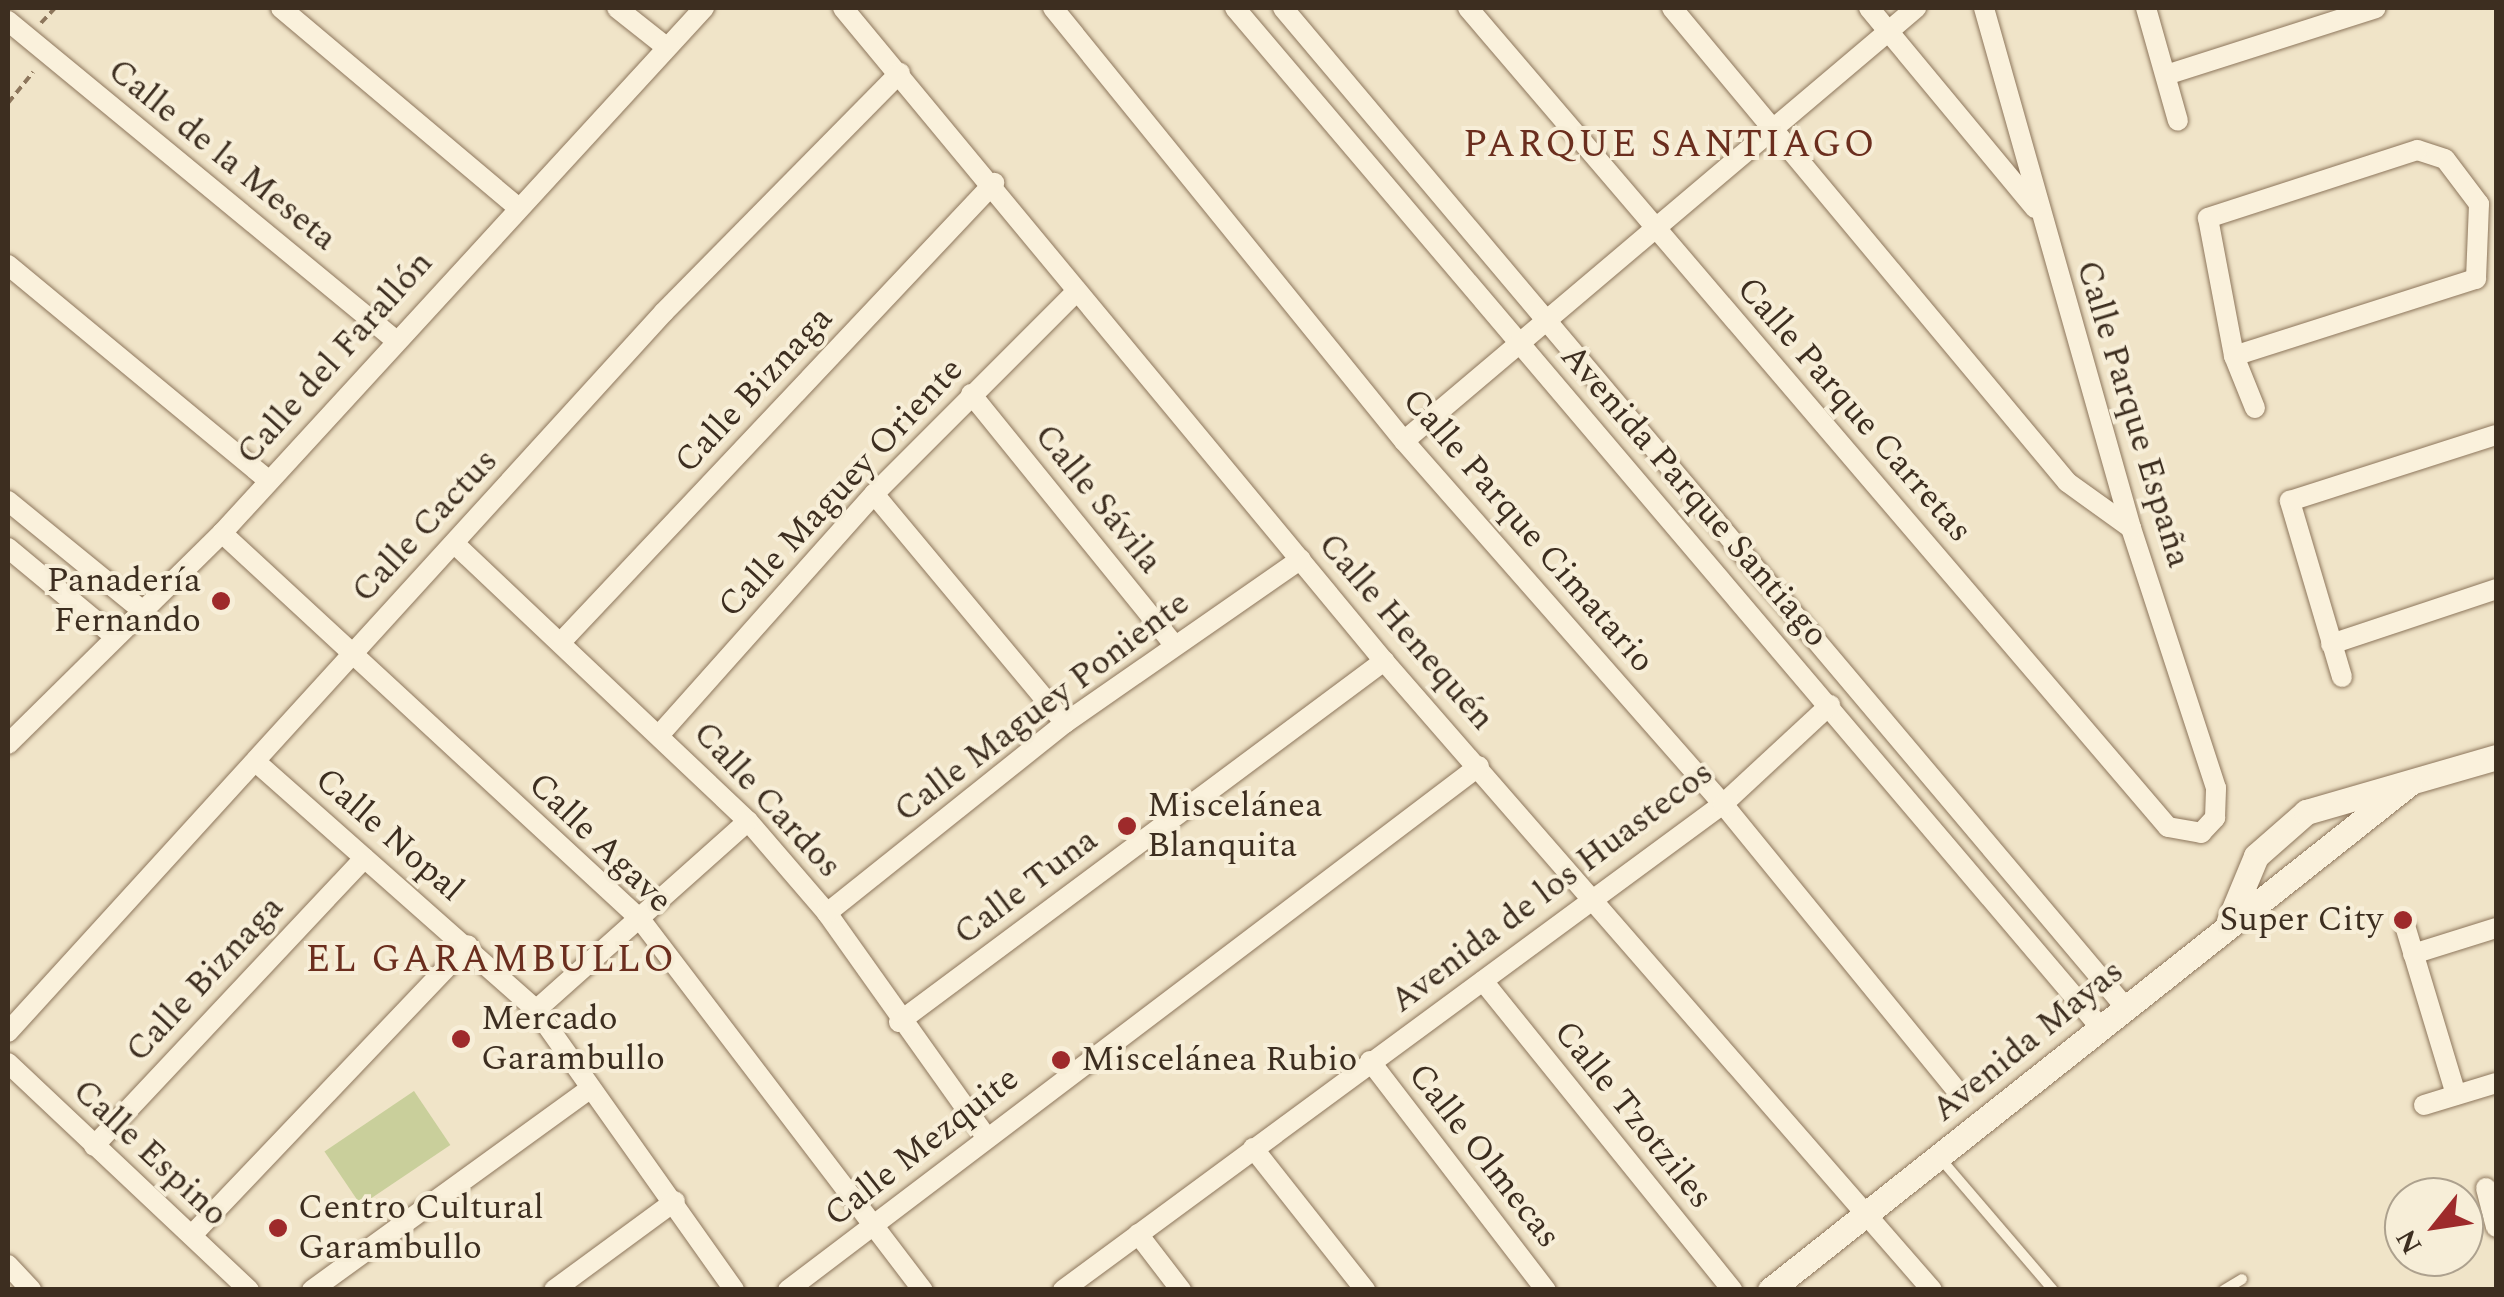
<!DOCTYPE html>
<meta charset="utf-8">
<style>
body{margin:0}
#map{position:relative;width:2504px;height:1297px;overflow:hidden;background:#f0e4c8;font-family:Spectral,serif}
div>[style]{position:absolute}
.green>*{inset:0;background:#c9cf9b;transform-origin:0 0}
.path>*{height:4px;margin-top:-2px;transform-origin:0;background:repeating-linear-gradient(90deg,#8d765c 0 8px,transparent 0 13px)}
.roads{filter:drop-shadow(0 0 2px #8d765c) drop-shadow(0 0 2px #8d765c)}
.service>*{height:10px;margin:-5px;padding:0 5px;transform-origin:5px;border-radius:5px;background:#faf1dc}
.minor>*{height:20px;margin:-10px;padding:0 10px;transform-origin:10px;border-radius:10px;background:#faf1dc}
.tertiary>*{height:25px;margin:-12.5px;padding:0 12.5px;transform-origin:12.5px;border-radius:12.5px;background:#faf1dc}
.dots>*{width:28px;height:28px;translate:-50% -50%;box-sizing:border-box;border:5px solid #f7eed8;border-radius:50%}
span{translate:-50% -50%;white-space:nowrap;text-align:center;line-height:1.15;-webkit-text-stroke:8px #f7eed8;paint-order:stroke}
.street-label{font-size:35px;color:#3d2e20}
.poi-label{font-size:35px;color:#3d2e20}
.right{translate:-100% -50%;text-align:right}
.left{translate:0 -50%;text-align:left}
.neighbourhood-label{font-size:38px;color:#6b2e1e;letter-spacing:2.5px}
.frame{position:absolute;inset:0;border:10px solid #3d2e20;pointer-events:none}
.north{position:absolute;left:2384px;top:1177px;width:100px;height:100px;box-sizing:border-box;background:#f7eed8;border:2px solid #ada18e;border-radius:50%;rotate:240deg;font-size:28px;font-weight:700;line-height:40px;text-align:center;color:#3d2e20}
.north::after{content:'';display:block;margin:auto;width:35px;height:45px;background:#9e2a2b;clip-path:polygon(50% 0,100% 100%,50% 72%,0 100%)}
</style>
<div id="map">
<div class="green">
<div style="left:414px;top:1091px;width:65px;height:108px;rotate:56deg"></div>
</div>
<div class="path">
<div style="left:41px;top:23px;width:21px;rotate:-47deg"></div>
<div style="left:8px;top:103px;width:40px;rotate:-51deg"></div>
</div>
<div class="roads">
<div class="service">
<div style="left:1940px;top:1158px;width:174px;rotate:49.4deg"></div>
<div style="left:2224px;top:1290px;width:21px;rotate:-31deg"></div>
</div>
<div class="minor">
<div style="left:281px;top:8px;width:307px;rotate:40.1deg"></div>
<div style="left:617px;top:8px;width:61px;rotate:38.4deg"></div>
<div style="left:843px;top:8px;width:848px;rotate:50.36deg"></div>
<div style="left:1384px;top:661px;width:834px;rotate:48.94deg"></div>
<div style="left:1053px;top:8px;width:557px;rotate:50.97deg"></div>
<div style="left:1404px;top:441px;width:483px;rotate:48.7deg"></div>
<div style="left:1723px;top:804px;width:373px;rotate:50.8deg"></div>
<div style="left:1235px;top:8px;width:1338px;rotate:49.67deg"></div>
<div style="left:1283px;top:8px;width:1308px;rotate:49.87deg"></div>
<div style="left:1468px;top:8px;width:1077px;rotate:49.48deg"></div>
<div style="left:2168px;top:827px;width:34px;rotate:10deg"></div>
<div style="left:2201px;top:833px;width:21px;rotate:-47deg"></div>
<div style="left:2215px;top:818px;width:30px;rotate:-88deg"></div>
<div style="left:2216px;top:788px;width:274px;rotate:-108.1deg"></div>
<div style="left:2131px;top:528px;width:540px;rotate:-105.79deg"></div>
<div style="left:1672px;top:8px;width:617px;rotate:50.19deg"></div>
<div style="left:2067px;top:482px;width:79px;rotate:35.7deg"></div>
<div style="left:1869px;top:8px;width:260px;rotate:50.3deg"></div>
<div style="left:2146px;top:8px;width:117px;rotate:74.2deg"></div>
<div style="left:8px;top:21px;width:500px;rotate:39.48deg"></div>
<div style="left:2166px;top:75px;width:220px;rotate:-17.7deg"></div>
<div style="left:8px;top:265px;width:337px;rotate:39.6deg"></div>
<div style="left:2234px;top:356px;width:254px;rotate:-17.7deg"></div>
<div style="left:2476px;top:279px;width:75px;rotate:-87.7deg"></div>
<div style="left:2479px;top:204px;width:56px;rotate:-127.1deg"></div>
<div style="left:2445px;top:159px;width:29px;rotate:-162deg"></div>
<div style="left:2417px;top:150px;width:220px;rotate:162deg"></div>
<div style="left:2208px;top:218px;width:140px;rotate:79.3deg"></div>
<div style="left:2234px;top:356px;width:56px;rotate:68deg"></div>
<div style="left:971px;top:394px;width:324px;rotate:51deg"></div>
<div style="left:1404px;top:441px;width:671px;rotate:-40.22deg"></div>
<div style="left:874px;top:494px;width:298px;rotate:50.2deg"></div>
<div style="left:8px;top:501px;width:174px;rotate:39.2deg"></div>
<div style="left:222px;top:533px;width:569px;rotate:42.72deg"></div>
<div style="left:640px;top:919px;width:467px;rotate:52.7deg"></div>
<div style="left:456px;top:545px;width:402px;rotate:43.4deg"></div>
<div style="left:748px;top:821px;width:121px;rotate:49.3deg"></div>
<div style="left:827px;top:913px;width:276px;rotate:54.6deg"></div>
<div style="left:8px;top:548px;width:138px;rotate:39.7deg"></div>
<div style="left:562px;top:641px;width:630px;rotate:-46.67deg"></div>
<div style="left:2331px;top:644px;width:174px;rotate:-18.4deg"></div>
<div style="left:2342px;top:677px;width:184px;rotate:-106.5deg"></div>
<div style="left:2290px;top:501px;width:216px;rotate:-17.8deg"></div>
<div style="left:661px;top:733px;width:320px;rotate:-48.3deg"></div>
<div style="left:874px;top:494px;width:284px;rotate:-45deg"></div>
<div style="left:8px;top:744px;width:301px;rotate:-44.6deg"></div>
<div style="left:222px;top:533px;width:713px;rotate:-47.45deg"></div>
<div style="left:256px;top:762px;width:374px;rotate:41.5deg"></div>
<div style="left:536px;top:1010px;width:343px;rotate:54.7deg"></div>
<div style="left:827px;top:913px;width:305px;rotate:-38.6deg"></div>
<div style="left:1065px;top:723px;width:287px;rotate:-34.8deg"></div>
<div style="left:2406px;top:929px;width:173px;rotate:73.2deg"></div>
<div style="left:2413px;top:954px;width:87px;rotate:-17.4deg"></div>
<div style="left:1483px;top:981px;width:397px;rotate:51.1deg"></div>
<div style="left:536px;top:1010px;width:284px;rotate:-41.7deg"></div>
<div style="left:899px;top:1022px;width:605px;rotate:-36.66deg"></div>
<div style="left:8px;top:1032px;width:974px;rotate:-47.66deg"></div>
<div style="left:664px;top:312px;width:336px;rotate:-45.4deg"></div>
<div style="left:1370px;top:1061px;width:289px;rotate:52.5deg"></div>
<div style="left:8px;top:1063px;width:331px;rotate:43.3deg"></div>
<div style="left:2424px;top:1105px;width:75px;rotate:-17deg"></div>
<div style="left:94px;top:1146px;width:395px;rotate:-46.8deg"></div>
<div style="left:1253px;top:1148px;width:181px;rotate:51.7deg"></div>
<div style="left:2486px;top:1188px;width:40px;rotate:75.6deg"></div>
<div style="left:1138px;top:1234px;width:71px;rotate:52.5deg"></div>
<div style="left:192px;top:1235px;width:400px;rotate:-46.4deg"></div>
<div style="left:8px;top:1265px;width:34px;rotate:47deg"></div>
<div style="left:312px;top:1290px;width:344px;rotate:-35.9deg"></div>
<div style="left:554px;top:1290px;width:150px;rotate:-36.3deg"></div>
<div style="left:788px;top:1290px;width:867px;rotate:-37.17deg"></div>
<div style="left:1063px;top:1290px;width:820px;rotate:-36.37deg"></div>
<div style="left:1723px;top:804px;width:146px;rotate:-42.8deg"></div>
</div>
<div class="tertiary">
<div style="left:2229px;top:921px;width:70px;rotate:-67.4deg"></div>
<div style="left:2256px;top:856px;width:67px;rotate:-41.3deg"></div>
<div style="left:2306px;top:812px;width:198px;rotate:-16.1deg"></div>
<div style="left:1770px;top:1290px;width:816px;rotate:-38.39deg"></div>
</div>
</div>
<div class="dots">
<div style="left:221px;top:601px;background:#9e2a2b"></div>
<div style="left:1127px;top:826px;background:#9e2a2b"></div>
<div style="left:2403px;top:920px;background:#9e2a2b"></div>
<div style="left:461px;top:1039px;background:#9e2a2b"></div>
<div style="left:1061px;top:1060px;background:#9e2a2b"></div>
<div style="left:278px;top:1228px;background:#9e2a2b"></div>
</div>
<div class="street-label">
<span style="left:222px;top:155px;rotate:39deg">Calle de la Meseta</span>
<span style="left:335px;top:358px;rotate:-48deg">Calle del Farallón</span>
<span style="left:754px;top:390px;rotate:-47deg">Calle Biznaga</span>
<span style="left:1854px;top:410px;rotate:49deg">Calle Parque Carretas</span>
<span style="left:2133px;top:414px;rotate:73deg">Calle Parque España</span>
<span style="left:841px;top:488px;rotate:-47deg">Calle Maguey Oriente</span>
<span style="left:1694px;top:496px;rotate:49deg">Avenida Parque Santiago</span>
<span style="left:1098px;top:499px;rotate:51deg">Calle Sávila</span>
<span style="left:425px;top:526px;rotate:-47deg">Calle Cactus</span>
<span style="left:1528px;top:531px;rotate:49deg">Calle Parque Cimatario</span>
<span style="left:1406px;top:632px;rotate:49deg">Calle Henequén</span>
<span style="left:1042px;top:707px;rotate:-37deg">Calle Maguey Poniente</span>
<span style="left:767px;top:800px;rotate:47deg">Calle Cardos</span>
<span style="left:389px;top:835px;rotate:41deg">Calle Nopal</span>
<span style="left:600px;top:843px;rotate:44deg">Calle Agave</span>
<span style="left:1026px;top:887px;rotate:-37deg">Calle Tuna</span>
<span style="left:1552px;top:887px;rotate:-37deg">Avenida de los Huastecos</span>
<span style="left:205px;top:979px;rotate:-47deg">Calle Biznaga</span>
<span style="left:2028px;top:1041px;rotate:-39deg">Avenida Mayas</span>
<span style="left:1633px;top:1115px;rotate:51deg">Calle Tzotziles</span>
<span style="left:922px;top:1147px;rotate:-38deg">Calle Mezquite</span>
<span style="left:150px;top:1153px;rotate:43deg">Calle Espino</span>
<span style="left:1484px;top:1156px;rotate:52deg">Calle Olmecas</span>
</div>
<div class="poi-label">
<span class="right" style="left:201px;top:601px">Panadería<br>Fernando</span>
<span class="left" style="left:1147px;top:826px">Miscelánea<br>Blanquita</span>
<span class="right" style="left:2383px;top:920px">Super City</span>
<span class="left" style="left:481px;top:1039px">Mercado<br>Garambullo</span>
<span class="left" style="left:1081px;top:1060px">Miscelánea Rubio</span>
<span class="left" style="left:298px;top:1228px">Centro Cultural<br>Garambullo</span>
</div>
<div class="neighbourhood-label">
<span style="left:1670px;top:146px">PARQUE SANTIAGO</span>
<span style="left:491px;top:961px">EL GARAMBULLO</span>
</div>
<div class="frame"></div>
<div class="north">N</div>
</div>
